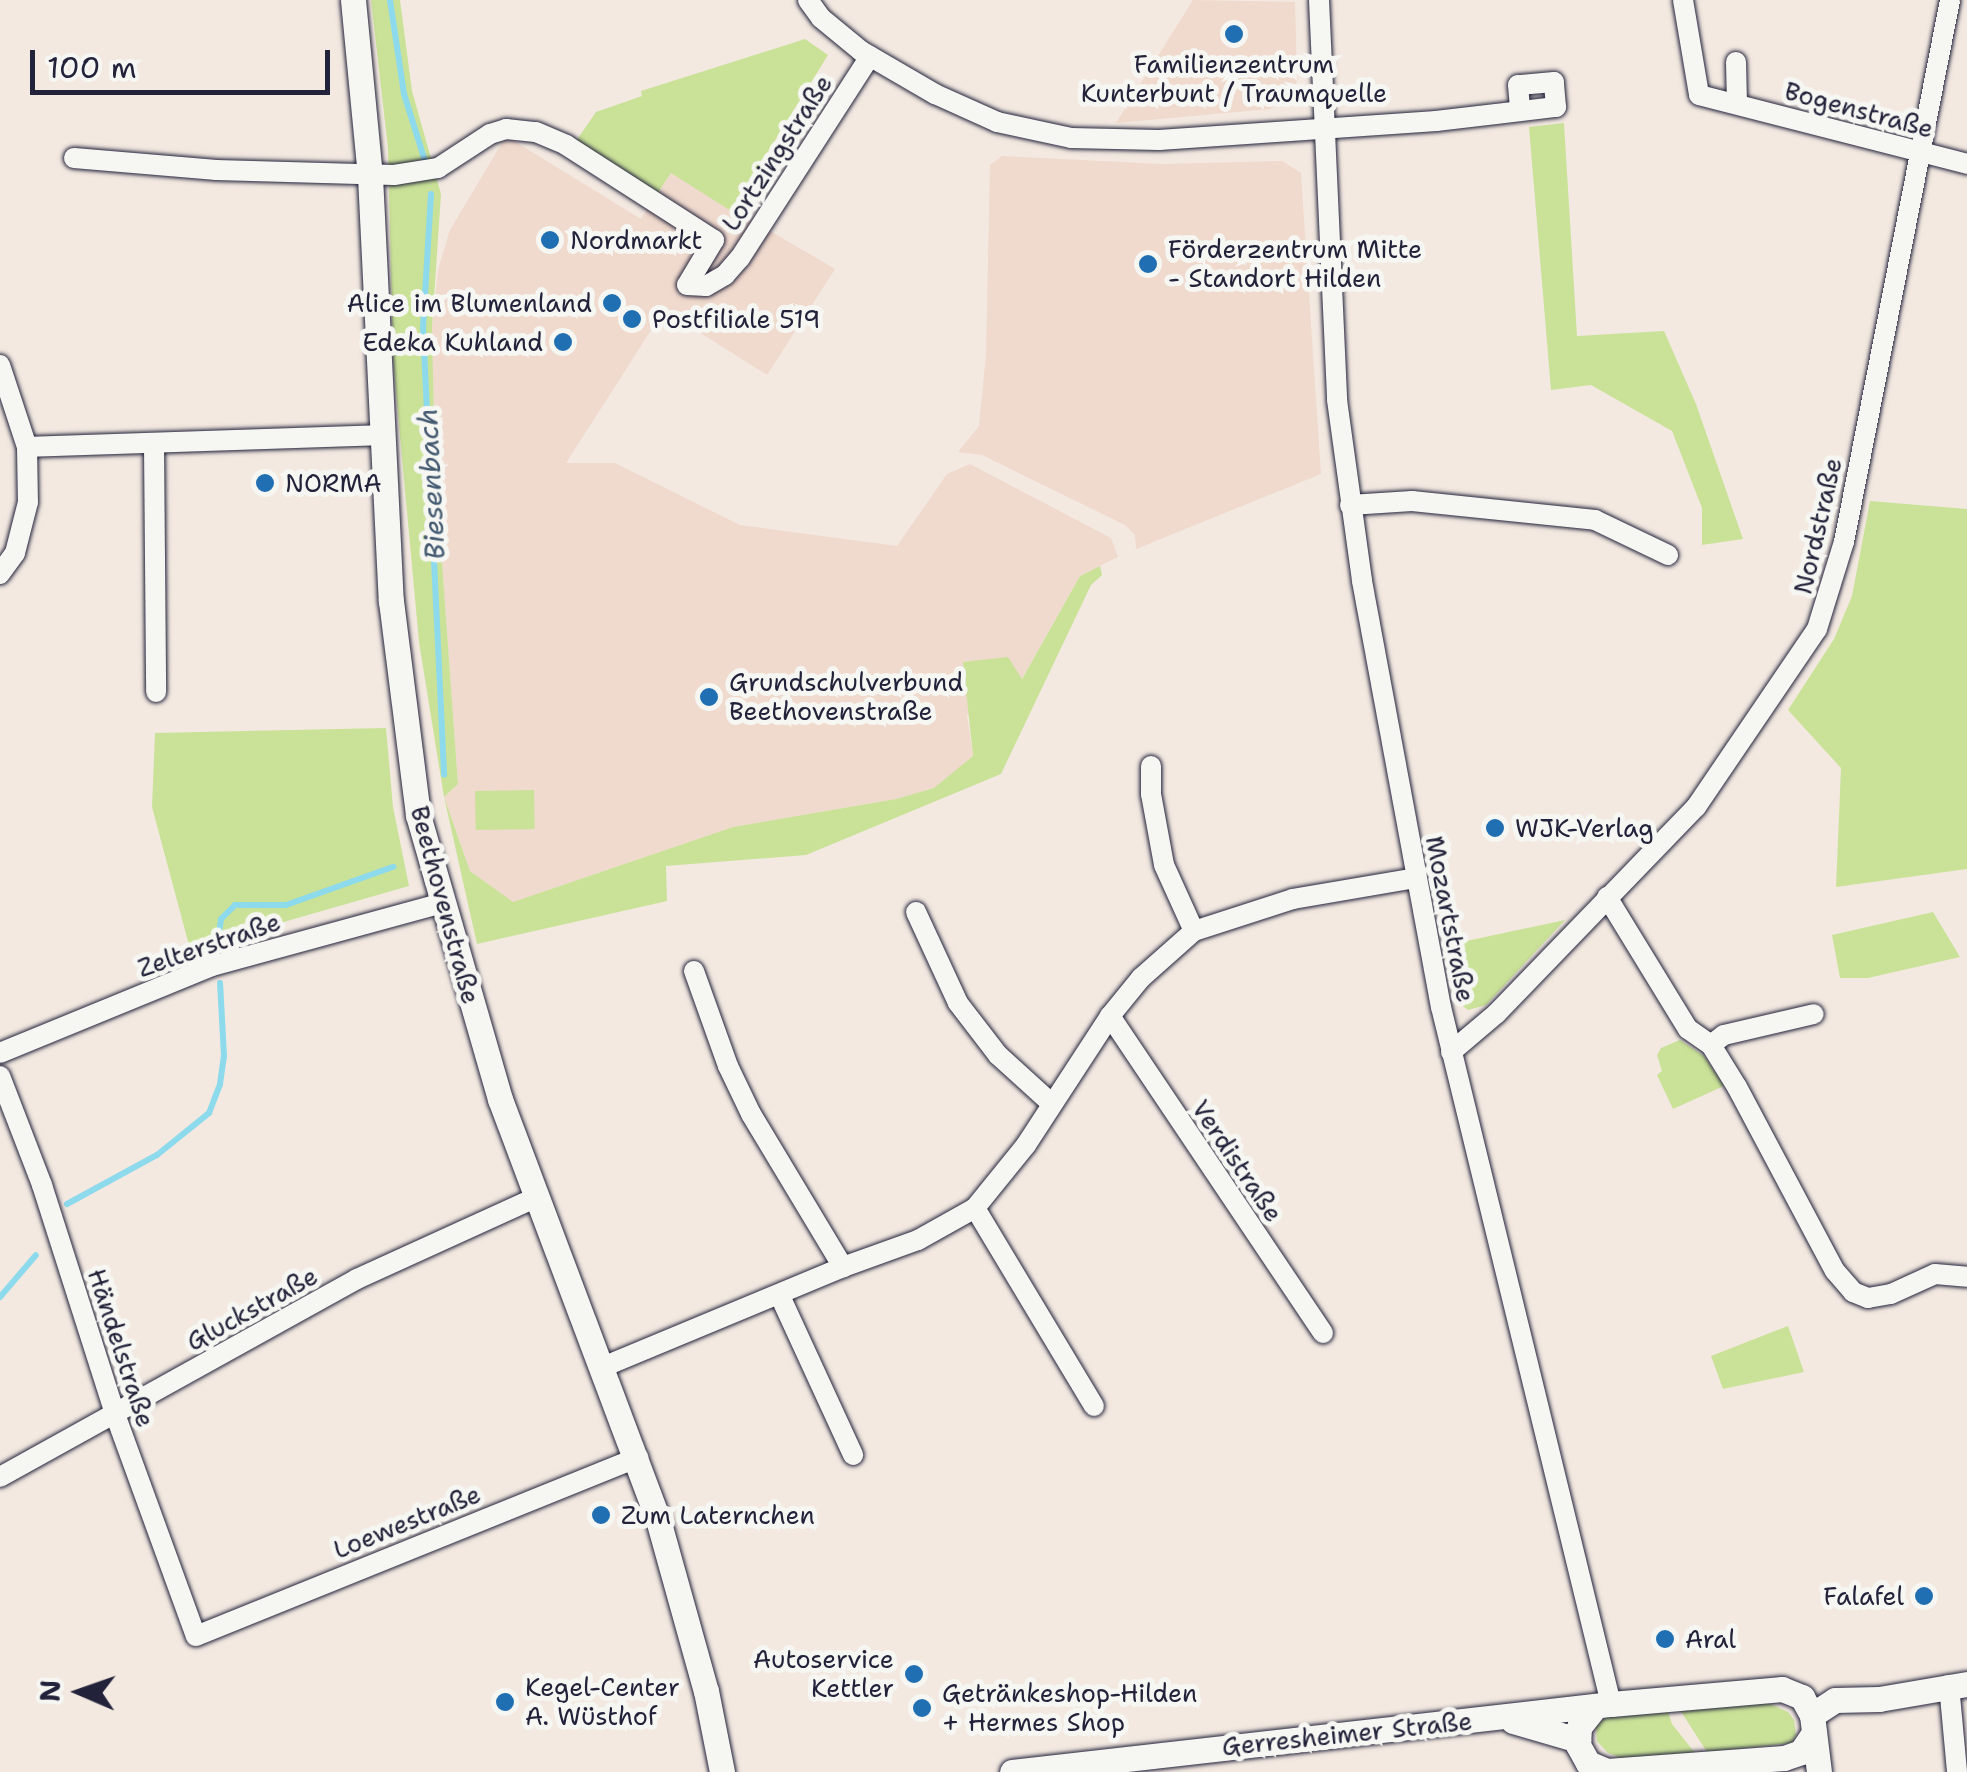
<!DOCTYPE html>
<meta charset="utf-8">
<style>
body{margin:0}
#map{position:relative;width:1967px;height:1772px;overflow:hidden;background:#f3e9e1;font-family:"Shantell Sans",sans-serif}
div>[style]{position:absolute}
.built>*{inset:0;background:#f0d9cd}
.green>*{inset:0;background:#cae298;transform-origin:0 0}
.stream>*{height:6px;margin:-3px;padding:0 3px;transform-origin:3px;border-radius:3px;background:#8ddaec}
.roads{filter:drop-shadow(0 0 2px #22223b) drop-shadow(0 0 2px #22223b)}
.minor>*{height:20px;margin:-10px;padding:0 10px;transform-origin:10px;border-radius:10px;background:#f6f6f2}
.tertiary>*{height:25px;margin:-12.5px;padding:0 12.5px;transform-origin:12.5px;border-radius:12.5px;background:#f6f6f2}
.dots>*{width:28px;height:28px;translate:-50% -50%;box-sizing:border-box;border:5px solid #f6f6f2;border-radius:50%}
span{translate:-50% -50%;white-space:nowrap;text-align:center;line-height:1.15;-webkit-text-stroke:10px #f6f6f2;paint-order:stroke}
.poi-label{font-size:25px;color:#22223b}
.left{translate:0 -50%;text-align:left}
.right{translate:-100% -50%;text-align:right}
.street-label{font-size:25px;color:#22223b}
.water-label{font-size:28px;color:#425970;font-style:italic}
.north{position:absolute;left:30px;top:1642px;width:100px;height:100px;-webkit-text-stroke:8px #f6f6f2;paint-order:stroke;rotate:272deg;font-size:28px;font-weight:700;line-height:40px;text-align:center;color:#22223b}
.north::after{content:'';display:block;margin:auto;width:35px;height:45px;background:#22223b;clip-path:polygon(50% 0,100% 100%,50% 72%,0 100%)}
.scale{position:absolute;left:30px;top:50px;width:300px;height:45px;box-sizing:border-box;border:5px solid #22223b;border-top:0;padding-left:12px;font-size:30px;line-height:35px;white-space:nowrap;color:#22223b;-webkit-text-stroke:8px #f6f6f2;paint-order:stroke}
</style>
<div id="map">
<div class="built">
<div style="clip-path:polygon(1193px 0,1295px 2px,1297px 81px,1292px 95px,1270px 109px,1116px 123px)"></div>
<div style="clip-path:polygon(506px 136px,641px 219px,671px 173px,835px 269px,767px 375px,664px 310px,566px 463px,615px 463px,740px 525px,897px 546px,947px 474px,970px 464px,1111px 538px,1118px 557px,1080px 576px,1021px 680px,967px 715px,973px 756px,956px 774px,934px 788px,896px 799px,733px 827px,513px 902px,470px 871px,444px 797px,458px 784px,435px 466px,432px 328px,438px 270px,450px 230px)"></div>
<div style="clip-path:polygon(1002px 156px,1162px 164px,1282px 161px,1301px 173px,1321px 474px,1136px 549px,1135px 535px,1125px 525px,982px 455px,958px 452px,979px 426px,986px 355px,990px 165px)"></div>
</div>
<div class="green">
<div style="clip-path:polygon(371px 0,400px 0,412px 91px,441px 194px,432px 328px,435px 465px,458px 784px,444px 797px,470px 871px,513px 902px,733px 827px,896px 799px,934px 788px,973px 756px,963px 662px,1008px 657px,1022px 679px,1080px 576px,1100px 566px,1102px 575px,1091px 585px,1001px 774px,806px 855px,666px 866px,667px 901px,477px 944px,444px 797px,419px 642px,393px 360px,388px 148px)"></div>
<div style="clip-path:polygon(805px 39px,828px 55px,731px 211px,671px 173px,657px 194px,576px 141px,596px 112px,642px 96px,641px 91px)"></div>
<div style="clip-path:polygon(1564px 123px,1577px 336px,1664px 331px,1696px 404px,1743px 539px,1702px 545px,1702px 508px,1672px 431px,1591px 385px,1551px 390px,1529px 127px)"></div>
<div style="clip-path:polygon(1870px 501px,1967px 509px,1967px 869px,1836px 887px,1841px 768px,1788px 710px,1834px 639px,1852px 596px)"></div>
<div style="clip-path:polygon(386px 728px,393px 807px,409px 886px,190px 949px,152px 807px,155px 733px)"></div>
<div style="left:534px;top:790px;width:39px;height:59px;rotate:89deg"></div>
<div style="clip-path:polygon(1933px 912px,1960px 957px,1868px 978px,1840px 978px,1832px 935px)"></div>
<div style="clip-path:polygon(1565px 920px,1486px 1005px,1468px 1010px,1453px 998px,1443px 946px)"></div>
<div style="clip-path:polygon(1680px 1040px,1704px 1056px,1724px 1086px,1673px 1109px,1657px 1075px,1662px 1071px,1657px 1055px,1661px 1048px)"></div>
<div style="clip-path:polygon(1788px 1326px,1804px 1372px,1723px 1389px,1711px 1356px)"></div>
<div style="clip-path:polygon(1766px 1702px,1788px 1712px,1794px 1720px,1796px 1735px,1791px 1743px,1707px 1752px,1680px 1710px)"></div>
<div style="clip-path:polygon(1668px 1711px,1672px 1724px,1695px 1753px,1624px 1759px,1608px 1753px,1597px 1741px,1596px 1726px,1608px 1716px)"></div>
</div>
<div class="stream">
<div style="left:390px;top:0;width:95px;rotate:81.5deg"></div>
<div style="left:404px;top:94px;width:70px;rotate:72.6deg"></div>
<div style="left:431px;top:194px;width:133px;rotate:93.4deg"></div>
<div style="left:423px;top:327px;width:448px;rotate:87.3deg"></div>
<div style="left:217px;top:945px;width:26px;rotate:-81deg"></div>
<div style="left:221px;top:919px;width:20px;rotate:-45deg"></div>
<div style="left:235px;top:905px;width:51px"></div>
<div style="left:286px;top:905px;width:114px;rotate:-19.6deg"></div>
<div style="left:67px;top:1204px;width:102px;rotate:-28.6deg"></div>
<div style="left:157px;top:1155px;width:67px;rotate:-38.9deg"></div>
<div style="left:209px;top:1113px;width:31px;rotate:-69deg"></div>
<div style="left:220px;top:1084px;width:28px;rotate:-82deg"></div>
<div style="left:224px;top:1056px;width:73px;rotate:-93.1deg"></div>
<div style="left:0;top:1297px;width:55px;rotate:-49.4deg"></div>
</div>
<div class="roads">
<div class="minor">
<div style="left:808px;top:0;width:22px;rotate:54deg"></div>
<div style="left:821px;top:18px;width:52px;rotate:39.5deg"></div>
<div style="left:861px;top:51px;width:86px;rotate:30.2deg"></div>
<div style="left:935px;top:94px;width:68px;rotate:24.3deg"></div>
<div style="left:997px;top:122px;width:76px;rotate:12.2deg"></div>
<div style="left:1071px;top:138px;width:88px;rotate:1.3deg"></div>
<div style="left:1159px;top:140px;width:278px;rotate:-3.9deg"></div>
<div style="left:1436px;top:121px;width:121px;rotate:-6.7deg"></div>
<div style="left:1556px;top:107px;width:25px;rotate:-95deg"></div>
<div style="left:1554px;top:82px;width:36px;rotate:175deg"></div>
<div style="left:1518px;top:85px;width:25px;rotate:85deg"></div>
<div style="left:1319px;top:0;width:400px;rotate:87.4deg"></div>
<div style="left:1337px;top:400px;width:183px;rotate:82.1deg"></div>
<div style="left:1362px;top:581px;width:433px;rotate:79.5deg"></div>
<div style="left:1441px;top:1007px;width:717px;rotate:76.29deg"></div>
<div style="left:1683px;top:0;width:96px;rotate:80.4deg"></div>
<div style="left:1699px;top:95px;width:277px;rotate:14.4deg"></div>
<div style="left:1736px;top:62px;width:42px;rotate:88.6deg"></div>
<div style="left:74px;top:158px;width:143px;rotate:4.8deg"></div>
<div style="left:216px;top:170px;width:178px;rotate:1.6deg"></div>
<div style="left:394px;top:175px;width:45px;rotate:-9deg"></div>
<div style="left:438px;top:168px;width:62px;rotate:-33.2deg"></div>
<div style="left:490px;top:134px;width:17px;rotate:-17deg"></div>
<div style="left:506px;top:129px;width:30px;rotate:6deg"></div>
<div style="left:536px;top:132px;width:33px;rotate:23deg"></div>
<div style="left:566px;top:145px;width:176px;rotate:32.7deg"></div>
<div style="left:714px;top:240px;width:52px;rotate:121deg"></div>
<div style="left:687px;top:285px;width:19px;rotate:3deg"></div>
<div style="left:706px;top:286px;width:22px;rotate:-30deg"></div>
<div style="left:725px;top:275px;width:23px;rotate:-49deg"></div>
<div style="left:740px;top:258px;width:240px;rotate:-57.2deg"></div>
<div style="left:0;top:365px;width:86px;rotate:71.8deg"></div>
<div style="left:27px;top:447px;width:55px;rotate:89deg"></div>
<div style="left:28px;top:502px;width:53px;rotate:104.3deg"></div>
<div style="left:15px;top:553px;width:26px;rotate:126deg"></div>
<div style="left:154px;top:444px;width:248px;rotate:89.5deg"></div>
<div style="left:27px;top:447px;width:356px;rotate:-1.9deg"></div>
<div style="left:1350px;top:505px;width:62px;rotate:-3.7deg"></div>
<div style="left:1412px;top:501px;width:184px;rotate:5.9deg"></div>
<div style="left:1595px;top:520px;width:81px;rotate:25.6deg"></div>
<div style="left:1151px;top:766px;width:28px;rotate:90deg"></div>
<div style="left:1151px;top:794px;width:72px;rotate:79.6deg"></div>
<div style="left:1164px;top:865px;width:72px;rotate:65.6deg"></div>
<div style="left:1607px;top:897px;width:155px;rotate:58.5deg"></div>
<div style="left:1688px;top:1029px;width:28px;rotate:35deg"></div>
<div style="left:1711px;top:1045px;width:49px;rotate:58.2deg"></div>
<div style="left:1737px;top:1087px;width:208px;rotate:62deg"></div>
<div style="left:1835px;top:1271px;width:28px;rotate:49deg"></div>
<div style="left:1853px;top:1292px;width:16px;rotate:22deg"></div>
<div style="left:1868px;top:1298px;width:23px;rotate:-10deg"></div>
<div style="left:1891px;top:1294px;width:48px;rotate:-24.4deg"></div>
<div style="left:1935px;top:1274px;width:32px;rotate:5deg"></div>
<div style="left:916px;top:912px;width:100px;rotate:65.2deg"></div>
<div style="left:958px;top:1003px;width:66px;rotate:52.4deg"></div>
<div style="left:998px;top:1055px;width:72px;rotate:42.2deg"></div>
<div style="left:694px;top:971px;width:101px;rotate:70.3deg"></div>
<div style="left:728px;top:1066px;width:53px;rotate:64.4deg"></div>
<div style="left:751px;top:1114px;width:179px;rotate:59deg"></div>
<div style="left:1110px;top:1016px;width:382px;rotate:56.1deg"></div>
<div style="left:1711px;top:1045px;width:16px;rotate:-38deg"></div>
<div style="left:1724px;top:1035px;width:92px;rotate:-13.1deg"></div>
<div style="left:1451px;top:1052px;width:59px;rotate:-40.2deg"></div>
<div style="left:1496px;top:1014px;width:288px;rotate:-46deg"></div>
<div style="left:1696px;top:807px;width:215px;rotate:-55.8deg"></div>
<div style="left:1817px;top:629px;width:91px;rotate:-72.8deg"></div>
<div style="left:1844px;top:542px;width:552px;rotate:-78.93deg"></div>
<div style="left:0;top:1053px;width:229px;rotate:-22.3deg"></div>
<div style="left:212px;top:966px;width:238px;rotate:-15.3deg"></div>
<div style="left:0;top:1076px;width:117px;rotate:68.9deg"></div>
<div style="left:42px;top:1185px;width:240px;rotate:72.3deg"></div>
<div style="left:115px;top:1414px;width:236px;rotate:70deg"></div>
<div style="left:196px;top:1636px;width:477px;rotate:-22deg"></div>
<div style="left:975px;top:1208px;width:231px;rotate:59deg"></div>
<div style="left:780px;top:1296px;width:175px;rotate:65.3deg"></div>
<div style="left:603px;top:1367px;width:260px;rotate:-22.6deg"></div>
<div style="left:843px;top:1267px;width:80px;rotate:-19.8deg"></div>
<div style="left:918px;top:1240px;width:65px;rotate:-29.3deg"></div>
<div style="left:975px;top:1208px;width:81px;rotate:-51deg"></div>
<div style="left:1026px;top:1145px;width:154px;rotate:-56.9deg"></div>
<div style="left:1110px;top:1016px;width:49px;rotate:-50.8deg"></div>
<div style="left:1141px;top:978px;width:71px;rotate:-41.6deg"></div>
<div style="left:1194px;top:931px;width:104px;rotate:-17.9deg"></div>
<div style="left:1293px;top:899px;width:125px;rotate:-9.7deg"></div>
<div style="left:0;top:1477px;width:408px;rotate:-29deg"></div>
<div style="left:357px;top:1279px;width:196px;rotate:-24.5deg"></div>
<div style="left:1949px;top:1685px;width:87px;rotate:84.7deg"></div>
</div>
<div class="tertiary">
<div style="left:353px;top:0;width:177px;rotate:84.5deg"></div>
<div style="left:370px;top:176px;width:426px;rotate:87.2deg"></div>
<div style="left:391px;top:601px;width:216px;rotate:82.8deg"></div>
<div style="left:418px;top:815px;width:296px;rotate:73.9deg"></div>
<div style="left:500px;top:1099px;width:446px;rotate:69.4deg"></div>
<div style="left:657px;top:1516px;width:182px;rotate:74.4deg"></div>
<div style="left:706px;top:1691px;width:83px;rotate:78.8deg"></div>
<div style="left:1594px;top:1708px;width:24px;rotate:128deg"></div>
<div style="left:1579px;top:1727px;width:18px;rotate:93deg"></div>
<div style="left:1578px;top:1745px;width:21px;rotate:61deg"></div>
<div style="left:1588px;top:1763px;width:21px;rotate:23deg"></div>
<div style="left:1607px;top:1771px;width:177px;rotate:-4.2deg"></div>
<div style="left:1784px;top:1758px;width:18px;rotate:-19deg"></div>
<div style="left:1801px;top:1752px;width:23px;rotate:-56deg"></div>
<div style="left:1812px;top:1715px;width:27px;rotate:-33deg"></div>
<div style="left:1835px;top:1700px;width:44px;rotate:-1.3deg"></div>
<div style="left:1879px;top:1699px;width:89px;rotate:-9.7deg"></div>
<div style="left:1513px;top:1721px;width:68px;rotate:16.3deg"></div>
<div style="left:1012px;top:1772px;width:603px;rotate:-6.48deg"></div>
<div style="left:1611px;top:1704px;width:172px;rotate:-5deg"></div>
<div style="left:1782px;top:1689px;width:22px;rotate:22deg"></div>
<div style="left:1802px;top:1697px;width:21px;rotate:61deg"></div>
<div style="left:1812px;top:1715px;width:57px;rotate:83deg"></div>
</div>
</div>
<div class="dots">
<div style="left:1234px;top:34px;background:#1f6fb2"></div>
<div style="left:550px;top:240px;background:#1f6fb2"></div>
<div style="left:1148px;top:264px;background:#1f6fb2"></div>
<div style="left:612px;top:303px;background:#1f6fb2"></div>
<div style="left:632px;top:319px;background:#1f6fb2"></div>
<div style="left:563px;top:342px;background:#1f6fb2"></div>
<div style="left:265px;top:483px;background:#1f6fb2"></div>
<div style="left:709px;top:697px;background:#1f6fb2"></div>
<div style="left:1495px;top:828px;background:#1f6fb2"></div>
<div style="left:601px;top:1515px;background:#1f6fb2"></div>
<div style="left:1924px;top:1596px;background:#1f6fb2"></div>
<div style="left:1665px;top:1639px;background:#1f6fb2"></div>
<div style="left:914px;top:1674px;background:#1f6fb2"></div>
<div style="left:505px;top:1702px;background:#1f6fb2"></div>
<div style="left:922px;top:1708px;background:#1f6fb2"></div>
</div>
<div class="poi-label">
<span style="left:1234px;top:79px">Familienzentrum<br>Kunterbunt / Traumquelle</span>
<span class="left" style="left:570px;top:240px">Nordmarkt</span>
<span class="left" style="left:1168px;top:264px">Förderzentrum Mitte<br>- Standort Hilden</span>
<span class="right" style="left:592px;top:303px">Alice im Blumenland</span>
<span class="left" style="left:652px;top:319px">Postfiliale 519</span>
<span class="right" style="left:543px;top:342px">Edeka Kuhland</span>
<span class="left" style="left:285px;top:483px">NORMA</span>
<span class="left" style="left:729px;top:697px">Grundschulverbund<br>Beethovenstraße</span>
<span class="left" style="left:1515px;top:828px">WJK-Verlag</span>
<span class="left" style="left:621px;top:1515px">Zum Laternchen</span>
<span class="right" style="left:1904px;top:1596px">Falafel</span>
<span class="left" style="left:1685px;top:1639px">Aral</span>
<span class="right" style="left:894px;top:1674px">Autoservice<br>Kettler</span>
<span class="left" style="left:525px;top:1702px">Kegel-Center<br>A. Wüsthof</span>
<span class="left" style="left:942px;top:1708px">Getränkeshop-Hilden<br>+ Hermes Shop</span>
</div>
<div class="street-label">
<span style="left:1859px;top:110px;rotate:15deg">Bogenstraße</span>
<span style="left:777px;top:153px;rotate:-57deg">Lortzingstraße</span>
<span style="left:1818px;top:526px;rotate:-77deg">Nordstraße</span>
<span style="left:445px;top:905px;rotate:75deg">Beethovenstraße</span>
<span style="left:1450px;top:919px;rotate:79deg">Mozartstraße</span>
<span style="left:209px;top:945px;rotate:-19deg">Zelterstraße</span>
<span style="left:1237px;top:1161px;rotate:56deg">Verdistraße</span>
<span style="left:252px;top:1309px;rotate:-29deg">Gluckstraße</span>
<span style="left:121px;top:1348px;rotate:72deg">Händelstraße</span>
<span style="left:407px;top:1522px;rotate:-22deg">Loewestraße</span>
<span style="left:1347px;top:1734px;rotate:-6deg">Gerresheimer Straße</span>
</div>
<div class="water-label">
<span style="left:431px;top:484px;rotate:-93deg">Biesenbach</span>
</div>
<div class="north">N</div>
<div class="scale">100 m</div>
</div>
